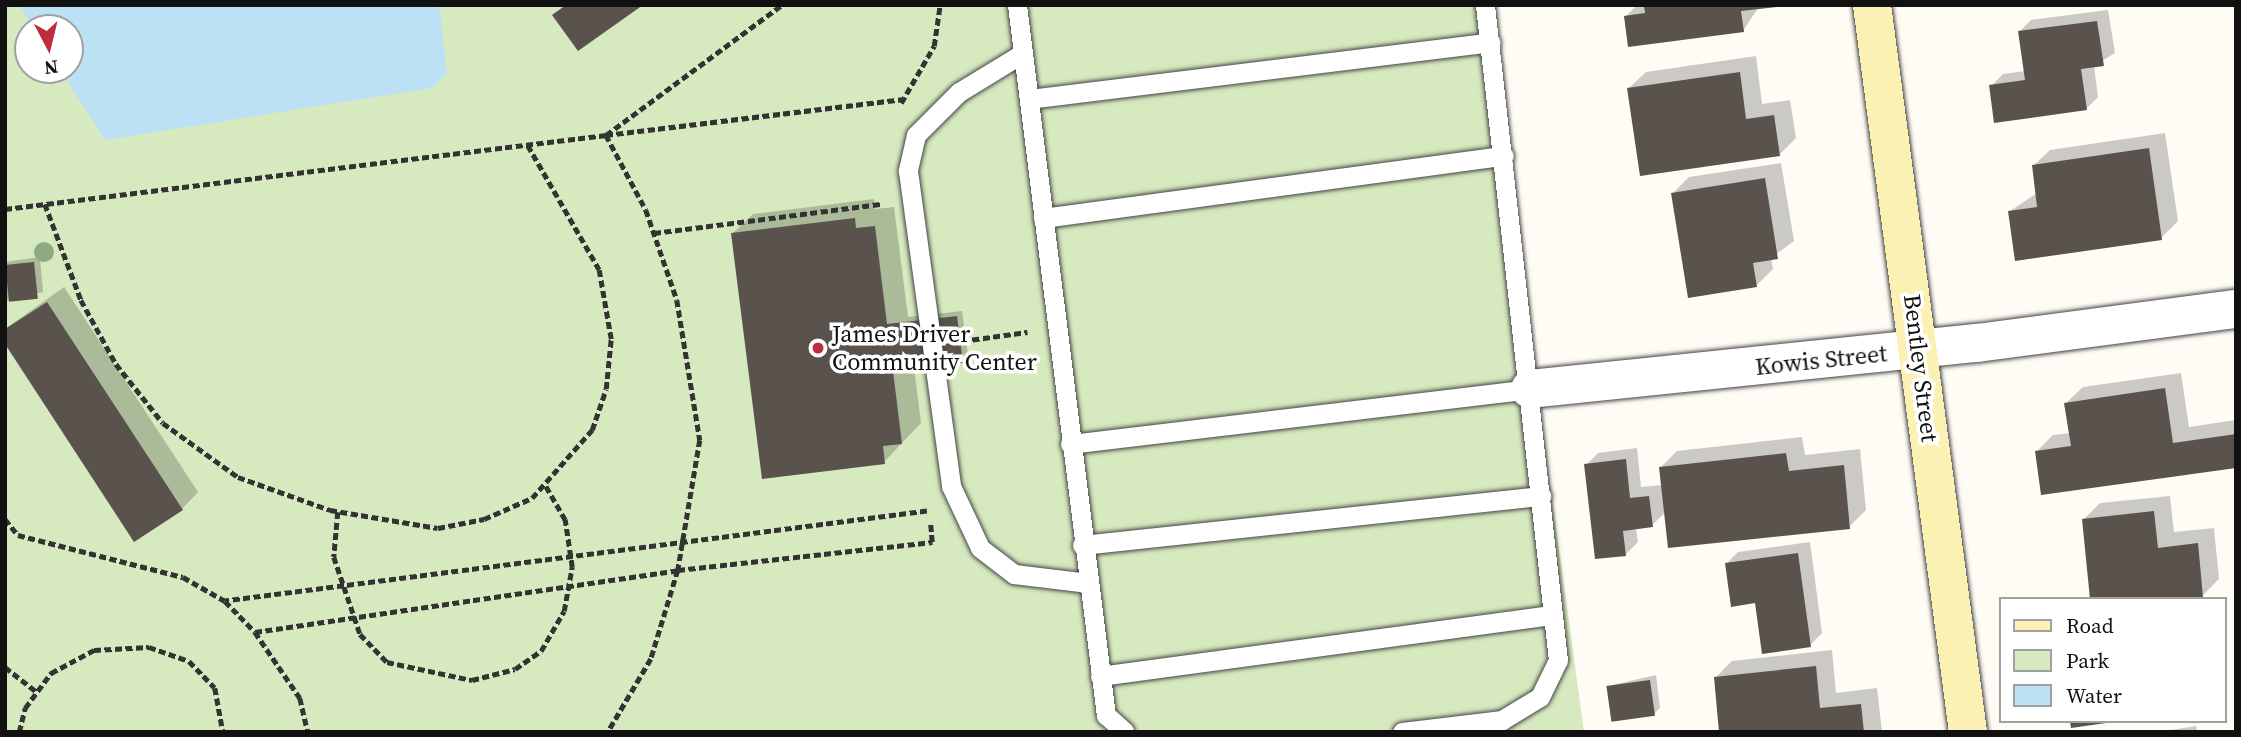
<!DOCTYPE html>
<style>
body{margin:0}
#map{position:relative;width:2241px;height:737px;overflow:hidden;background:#fefcf5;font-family:"Source Serif 4",serif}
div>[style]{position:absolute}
.green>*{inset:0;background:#d6e9bf}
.water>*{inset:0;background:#bce1f4}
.shadow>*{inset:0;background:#0003}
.building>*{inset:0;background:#59524d;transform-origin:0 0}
.path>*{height:4.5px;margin-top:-2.25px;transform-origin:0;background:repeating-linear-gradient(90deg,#333 0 7px,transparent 0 10.5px)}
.roads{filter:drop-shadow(0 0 2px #444) drop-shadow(0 0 2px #444)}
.lane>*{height:19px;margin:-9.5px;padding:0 9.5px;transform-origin:9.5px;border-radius:9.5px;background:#fff}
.street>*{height:38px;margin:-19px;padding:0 19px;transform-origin:19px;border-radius:19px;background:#fff}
.secondary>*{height:38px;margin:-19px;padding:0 19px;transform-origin:19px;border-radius:19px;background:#fbf1b3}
.trees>*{width:20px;height:20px;margin:-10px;border-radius:50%;background:#8eaa82}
.dots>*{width:19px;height:19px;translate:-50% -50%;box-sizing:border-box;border:4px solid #fff;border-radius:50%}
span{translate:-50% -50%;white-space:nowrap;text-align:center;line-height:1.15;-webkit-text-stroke:7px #fff;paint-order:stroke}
.poi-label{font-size:24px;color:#111}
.left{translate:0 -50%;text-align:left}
.street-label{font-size:24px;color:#111}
.frame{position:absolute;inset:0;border:7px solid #111;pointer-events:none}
.legend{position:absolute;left:1999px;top:597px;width:228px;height:126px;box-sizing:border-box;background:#fff;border:2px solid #a0a0a0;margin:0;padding:9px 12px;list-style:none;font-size:21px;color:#111}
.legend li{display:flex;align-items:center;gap:14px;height:35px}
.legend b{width:35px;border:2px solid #a0a0a0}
.north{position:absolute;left:14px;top:14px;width:70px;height:70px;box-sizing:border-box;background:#fff;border:2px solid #a0a0a0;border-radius:50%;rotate:173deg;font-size:19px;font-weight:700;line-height:28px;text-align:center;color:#111}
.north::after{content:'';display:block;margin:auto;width:24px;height:32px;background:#bc2e39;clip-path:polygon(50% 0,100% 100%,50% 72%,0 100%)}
</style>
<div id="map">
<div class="green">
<div style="clip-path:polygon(evenodd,5px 5px,1485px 5px,1584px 732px,5px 732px,5px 5px,28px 28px,70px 28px,70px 70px,28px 70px,28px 28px)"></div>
</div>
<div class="water">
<div style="clip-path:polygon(19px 5px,439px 5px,447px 73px,432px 88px,105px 140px,60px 70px,70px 70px,70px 28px,34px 28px)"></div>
</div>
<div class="shadow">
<div style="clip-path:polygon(1637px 5px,1777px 5px,1758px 8px,1743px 31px,1626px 16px)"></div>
<div style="clip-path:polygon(2108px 10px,2115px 53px,2094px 66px,2098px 97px,2086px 109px,1991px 86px,2003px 74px,2025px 71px,2019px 32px,2031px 20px)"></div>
<div style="clip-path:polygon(1756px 56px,1762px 104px,1790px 100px,1796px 138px,1780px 154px,1629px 88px,1646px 72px)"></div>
<div style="clip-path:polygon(2165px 133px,2178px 221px,2161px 238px,2010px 211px,2037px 193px,2033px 166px,2050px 150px)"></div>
<div style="clip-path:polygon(1781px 163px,1794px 241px,1771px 258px,1773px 269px,1756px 286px,1673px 193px,1689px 177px)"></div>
<div style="clip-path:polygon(874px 199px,875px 209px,894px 207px,908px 317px,962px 311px,968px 355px,914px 367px,921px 423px,884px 462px,733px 233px,753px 214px)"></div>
<div style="clip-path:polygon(40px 257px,43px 292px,5px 301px,5px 262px)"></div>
<div style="clip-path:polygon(64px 287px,198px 492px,182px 509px,5px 329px)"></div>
<div style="clip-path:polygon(2181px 373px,2189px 427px,2236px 420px,2236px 466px,2036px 452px,2053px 435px,2071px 433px,2066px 403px,2083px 387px)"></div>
<div style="clip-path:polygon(1802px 437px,1805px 455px,1860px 449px,1866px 510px,1849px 527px,1666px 512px,1652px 525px,1636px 528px,1638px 542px,1626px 554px,1586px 465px,1598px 453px,1637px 448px,1641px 487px,1663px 485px,1661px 467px,1677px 451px)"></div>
<div style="clip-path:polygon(2170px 496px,2174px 532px,2214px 528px,2219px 579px,2203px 595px,2092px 599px,2084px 519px,2100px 503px)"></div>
<div style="clip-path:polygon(1810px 542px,1822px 633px,1810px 645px,1726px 564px,1738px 552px)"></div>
<div style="clip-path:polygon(1832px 650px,1836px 693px,1877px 688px,1882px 732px,1745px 732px,1716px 677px,1732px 661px)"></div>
<div style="clip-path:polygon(1656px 675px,1660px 708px,1654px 714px,1608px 686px)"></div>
<div style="clip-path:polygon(2196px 726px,2197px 732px,2159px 732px)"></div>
</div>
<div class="building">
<div style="clip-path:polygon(566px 5px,643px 5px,578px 51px,552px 15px)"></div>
<div style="clip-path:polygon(1644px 5px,1777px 5px,1777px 7px,1741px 11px,1744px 32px,1628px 47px,1624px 16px,1645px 13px)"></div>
<div style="clip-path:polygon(2097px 21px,2104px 66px,2081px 69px,2087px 110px,1994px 123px,1989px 85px,2025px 80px,2018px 31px)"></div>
<div style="clip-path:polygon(1740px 72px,1746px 119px,1774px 115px,1780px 156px,1640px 176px,1627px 88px)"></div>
<div style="clip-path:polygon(2149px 148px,2162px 240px,2015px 261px,2008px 211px,2037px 207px,2032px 165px)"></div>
<div style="clip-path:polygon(1765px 178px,1778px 259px,1753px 263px,1757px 287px,1688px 298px,1671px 193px)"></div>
<div style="clip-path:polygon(855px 218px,856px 228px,875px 226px,887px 324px,957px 316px,963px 363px,893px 371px,902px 444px,883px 446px,885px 464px,762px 479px,731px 233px)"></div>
<div style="left:34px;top:262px;width:37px;height:29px;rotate:84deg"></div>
<div style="clip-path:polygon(47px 302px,183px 510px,134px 542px,5px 344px,5px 329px)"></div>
<div style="clip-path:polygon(2165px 388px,2173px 443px,2236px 434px,2236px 468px,2041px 495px,2035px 451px,2071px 446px,2064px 403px)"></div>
<div style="clip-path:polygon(1786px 453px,1789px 471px,1844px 465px,1850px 529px,1668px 548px,1659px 467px)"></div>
<div style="clip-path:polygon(1626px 459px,1630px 498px,1649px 496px,1653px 527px,1623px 531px,1626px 556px,1595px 559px,1584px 464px)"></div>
<div style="clip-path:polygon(2154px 511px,2158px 548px,2198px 543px,2203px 597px,2090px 599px,2082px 519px)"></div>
<div style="clip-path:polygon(1798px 553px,1811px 647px,1762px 654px,1755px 603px,1731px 607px,1725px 563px)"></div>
<div style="clip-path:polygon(1816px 666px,1820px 708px,1861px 704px,1864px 732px,1719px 732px,1714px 677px)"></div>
<div style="left:1650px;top:680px;width:36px;height:44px;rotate:82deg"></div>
<div style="clip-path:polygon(2070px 721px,2106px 721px,2106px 723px,2071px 728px)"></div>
</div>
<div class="path">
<div style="left:901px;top:103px;width:66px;rotate:-59.9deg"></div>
<div style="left:934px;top:46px;width:41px;rotate:-81.7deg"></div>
<div style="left:606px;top:135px;width:298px;rotate:-6.9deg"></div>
<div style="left:606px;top:135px;width:219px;rotate:-36.5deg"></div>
<div style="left:45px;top:204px;width:103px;rotate:69.4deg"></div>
<div style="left:81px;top:300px;width:73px;rotate:61.3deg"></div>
<div style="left:116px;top:364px;width:75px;rotate:51.5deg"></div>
<div style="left:163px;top:423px;width:92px;rotate:35.8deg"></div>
<div style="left:238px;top:477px;width:98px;rotate:19.7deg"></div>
<div style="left:330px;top:510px;width:109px;rotate:9.5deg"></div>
<div style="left:438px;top:528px;width:47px;rotate:-11.1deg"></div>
<div style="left:484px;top:519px;width:52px;rotate:-23.6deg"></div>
<div style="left:532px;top:498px;width:91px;rotate:-48.6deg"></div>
<div style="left:592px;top:430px;width:43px;rotate:-71.1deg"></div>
<div style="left:606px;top:389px;width:50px;rotate:-84.3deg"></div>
<div style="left:611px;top:339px;width:70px;rotate:-99.9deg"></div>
<div style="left:599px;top:270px;width:144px;rotate:-119.9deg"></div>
<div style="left:5px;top:209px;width:606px;rotate:-7.02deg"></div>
<div style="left:606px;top:135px;width:85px;rotate:61.9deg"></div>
<div style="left:646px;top:210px;width:95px;rotate:71deg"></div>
<div style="left:677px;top:300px;width:142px;rotate:80.7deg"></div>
<div style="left:700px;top:440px;width:132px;rotate:99.6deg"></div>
<div style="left:678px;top:570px;width:93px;rotate:106.9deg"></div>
<div style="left:651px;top:659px;width:85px;rotate:120.5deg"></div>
<div style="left:654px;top:233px;width:228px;rotate:-7.3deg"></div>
<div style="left:962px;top:341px;width:66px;rotate:-7.9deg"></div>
<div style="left:927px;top:511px;width:708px;rotate:172.69deg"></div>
<div style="left:225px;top:601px;width:43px;rotate:45.9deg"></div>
<div style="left:255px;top:632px;width:428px;rotate:-8.3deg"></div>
<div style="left:678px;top:570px;width:256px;rotate:-6.3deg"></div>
<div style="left:932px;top:542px;width:21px;rotate:-95deg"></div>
<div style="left:338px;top:512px;width:45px;rotate:95.1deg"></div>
<div style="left:334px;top:557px;width:81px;rotate:71.3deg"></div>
<div style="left:360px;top:634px;width:39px;rotate:46deg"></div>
<div style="left:387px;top:662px;width:87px;rotate:12deg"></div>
<div style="left:472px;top:680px;width:44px;rotate:-14.3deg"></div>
<div style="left:515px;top:669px;width:32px;rotate:-35deg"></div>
<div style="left:541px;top:651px;width:46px;rotate:-60.1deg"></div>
<div style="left:564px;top:611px;width:45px;rotate:-79.7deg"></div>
<div style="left:572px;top:567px;width:48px;rotate:-98.5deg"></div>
<div style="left:565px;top:520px;width:39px;rotate:-120deg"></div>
<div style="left:5px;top:519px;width:21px;rotate:51deg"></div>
<div style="left:18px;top:535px;width:170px;rotate:14.3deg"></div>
<div style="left:183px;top:577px;width:48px;rotate:29.7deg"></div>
<div style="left:255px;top:632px;width:80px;rotate:55.7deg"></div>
<div style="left:300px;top:698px;width:35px;rotate:77deg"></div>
<div style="left:5px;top:667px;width:41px;rotate:38deg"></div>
<div style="left:19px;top:732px;width:25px;rotate:-76deg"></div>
<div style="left:25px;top:708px;width:44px;rotate:-53.4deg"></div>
<div style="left:51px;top:673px;width:49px;rotate:-28.1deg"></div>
<div style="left:94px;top:650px;width:55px;rotate:-3.1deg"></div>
<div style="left:149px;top:647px;width:42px;rotate:19.3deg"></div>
<div style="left:189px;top:661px;width:37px;rotate:46deg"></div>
<div style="left:215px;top:688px;width:45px;rotate:79.7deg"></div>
</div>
<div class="roads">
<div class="lane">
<div style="left:1017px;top:5px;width:716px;rotate:82.86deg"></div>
<div style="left:1106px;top:715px;width:25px;rotate:42deg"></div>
<div style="left:1023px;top:53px;width:75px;rotate:148.6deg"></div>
<div style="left:959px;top:92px;width:61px;rotate:135deg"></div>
<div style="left:916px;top:135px;width:37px;rotate:103deg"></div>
<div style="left:908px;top:171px;width:318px;rotate:82.2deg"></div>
<div style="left:951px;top:486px;width:68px;rotate:64.9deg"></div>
<div style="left:980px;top:548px;width:43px;rotate:37.4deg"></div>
<div style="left:1014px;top:574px;width:75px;rotate:6.9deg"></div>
<div style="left:1029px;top:99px;width:465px;rotate:-7deg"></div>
<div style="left:1043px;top:218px;width:465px;rotate:-7.7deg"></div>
<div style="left:1070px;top:444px;width:463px;rotate:-6.8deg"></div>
<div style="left:1082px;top:545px;width:462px;rotate:-6.1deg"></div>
<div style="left:1100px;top:676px;width:457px;rotate:-7.7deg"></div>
<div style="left:1402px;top:732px;width:101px;rotate:-6.8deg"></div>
<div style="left:1502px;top:720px;width:44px;rotate:-31.2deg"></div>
<div style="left:1540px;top:697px;width:41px;rotate:-64.1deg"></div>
<div style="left:1558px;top:660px;width:659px;rotate:-96.36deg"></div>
</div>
<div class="street">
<div style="left:1530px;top:389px;width:449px;rotate:-5.9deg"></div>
<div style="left:1977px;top:343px;width:261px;rotate:-7.5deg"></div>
</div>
<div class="secondary">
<div style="left:1872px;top:5px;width:733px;rotate:82.48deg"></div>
</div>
</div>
<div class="trees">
<div style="left:44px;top:252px"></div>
</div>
<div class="dots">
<div style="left:818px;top:348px;background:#bc2e39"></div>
</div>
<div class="poi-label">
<span class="left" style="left:832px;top:348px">James Driver<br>Community Center</span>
</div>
<div class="street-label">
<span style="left:1821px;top:360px;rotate:-6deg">Kowis Street</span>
<span style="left:1921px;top:368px;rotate:83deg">Bentley Street</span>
</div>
<div class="frame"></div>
<ul class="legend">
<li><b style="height:9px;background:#fbf1b3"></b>Road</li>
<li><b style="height:19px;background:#d6e9bf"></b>Park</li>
<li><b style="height:19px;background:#bce1f4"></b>Water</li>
</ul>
<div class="north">N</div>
</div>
